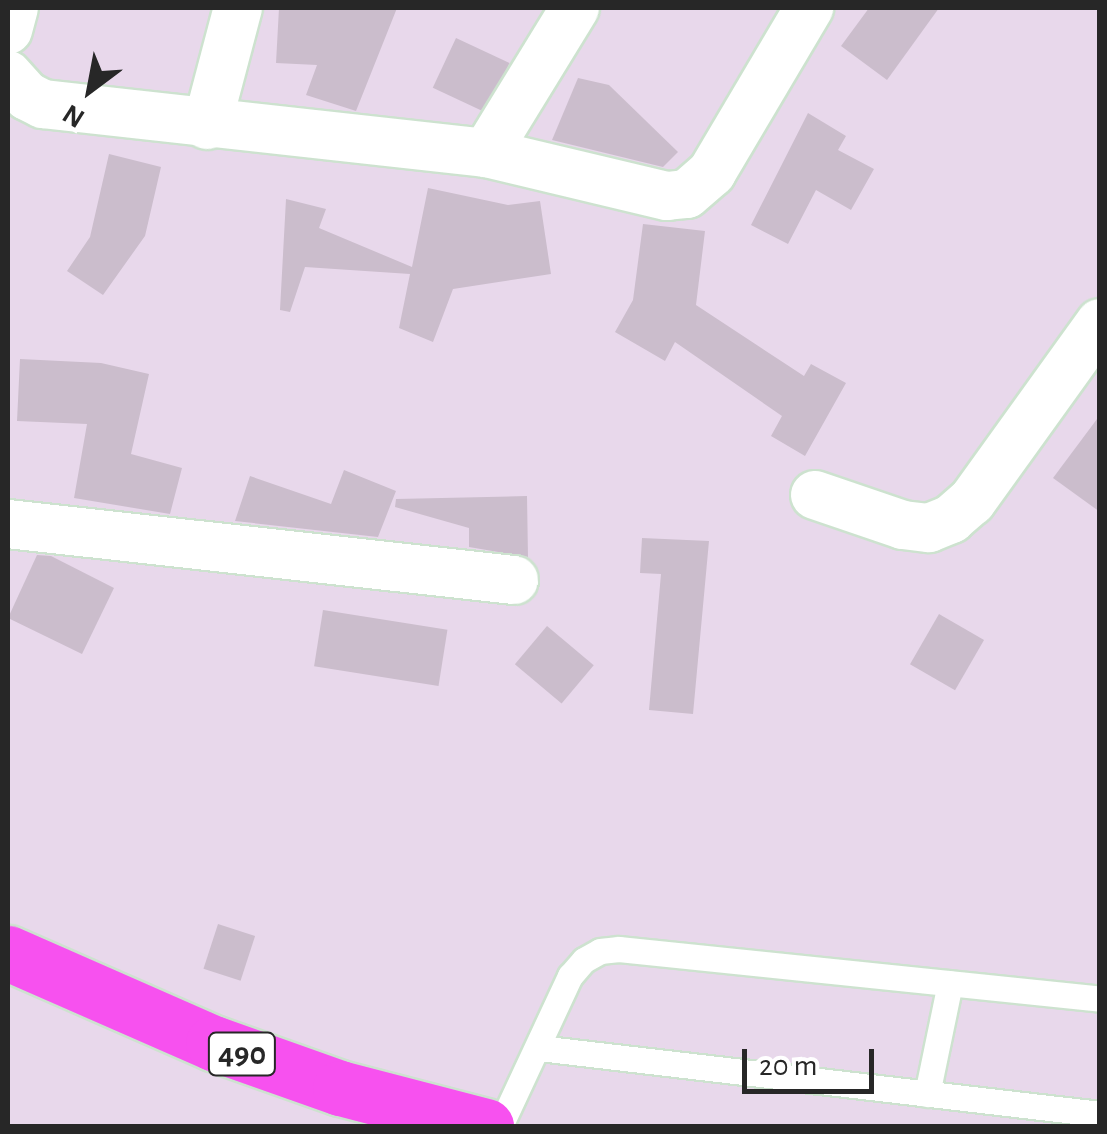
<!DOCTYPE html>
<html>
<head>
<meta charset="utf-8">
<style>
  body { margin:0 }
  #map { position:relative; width:1107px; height:1134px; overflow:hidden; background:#e8d8eb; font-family:"Alegreya Sans",sans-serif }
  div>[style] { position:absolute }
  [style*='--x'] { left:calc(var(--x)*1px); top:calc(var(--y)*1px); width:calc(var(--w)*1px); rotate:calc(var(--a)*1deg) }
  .building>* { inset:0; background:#cbbdcc; transform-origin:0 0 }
  .roads { filter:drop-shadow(2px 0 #cde2cf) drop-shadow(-2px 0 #cde2cf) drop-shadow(0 2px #cde2cf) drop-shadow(0 -2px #cde2cf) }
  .service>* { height:25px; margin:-12.5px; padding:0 12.5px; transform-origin:12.5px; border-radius:12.5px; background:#fff }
  .minor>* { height:48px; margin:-24px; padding:0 24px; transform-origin:24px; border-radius:24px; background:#fff }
  .primary>* { height:55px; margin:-27.5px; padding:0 27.5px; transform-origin:27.5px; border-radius:27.5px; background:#f751ef }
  span { translate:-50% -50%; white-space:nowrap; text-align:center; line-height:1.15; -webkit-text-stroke:10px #fff; paint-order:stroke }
  .shield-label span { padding:2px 8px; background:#fff; border:2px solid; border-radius:8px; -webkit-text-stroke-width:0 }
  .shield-label { font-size:32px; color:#272727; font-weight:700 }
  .frame { position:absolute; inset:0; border:10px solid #272727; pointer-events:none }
  .north { position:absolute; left:40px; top:40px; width:100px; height:100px; -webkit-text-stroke:8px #fff; paint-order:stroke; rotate:212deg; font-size:28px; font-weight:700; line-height:40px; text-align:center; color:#272727 }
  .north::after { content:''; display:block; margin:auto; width:35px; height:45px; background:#272727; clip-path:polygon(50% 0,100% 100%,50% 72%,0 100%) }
  .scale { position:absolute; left:742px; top:1049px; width:132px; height:45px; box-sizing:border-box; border:5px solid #272727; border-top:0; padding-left:12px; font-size:30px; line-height:35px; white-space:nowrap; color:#272727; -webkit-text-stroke:8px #fff; paint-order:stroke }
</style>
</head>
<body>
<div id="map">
  <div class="building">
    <div style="clip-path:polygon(279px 8px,397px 8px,356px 111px,306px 95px,317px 65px,276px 63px)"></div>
    <div style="clip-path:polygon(869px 8px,939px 8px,887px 80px,841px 46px)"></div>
    <div style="left:456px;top:38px;width:59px;height:55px;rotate:25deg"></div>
    <div style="clip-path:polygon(578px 78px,609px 85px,678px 152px,663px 167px,552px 140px)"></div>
    <div style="clip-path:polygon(808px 113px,846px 136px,838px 150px,874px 169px,851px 210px,816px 190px,788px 244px,751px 225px)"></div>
    <div style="clip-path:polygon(109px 154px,161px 167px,145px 236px,103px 295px,67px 271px,90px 237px)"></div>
    <div style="clip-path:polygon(428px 188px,508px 205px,540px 201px,551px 274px,453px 289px,433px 342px,399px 328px,410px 274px,305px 267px,290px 312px,280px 310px,286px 199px,326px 209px,319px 228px,412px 267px)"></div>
    <div style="clip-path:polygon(643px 224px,705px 231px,696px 305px,804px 376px,811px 364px,846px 383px,805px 456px,771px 436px,782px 416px,675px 342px,665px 361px,615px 332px,633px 300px)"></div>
    <div style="clip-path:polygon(20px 359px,101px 363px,149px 374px,131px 454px,182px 468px,170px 514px,74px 498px,87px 424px,17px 421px)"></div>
    <div style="clip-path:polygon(1100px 415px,1100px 512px,1053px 478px)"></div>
    <div style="clip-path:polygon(344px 470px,396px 491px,378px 537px,235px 521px,250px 476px,331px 504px)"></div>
    <div style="clip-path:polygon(527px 496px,528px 557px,469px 547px,469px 528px,395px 507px,396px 499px)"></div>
    <div style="clip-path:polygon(642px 538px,709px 541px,693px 714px,649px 710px,661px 574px,640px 573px)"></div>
    <div style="clip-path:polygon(37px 555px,51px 556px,114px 588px,82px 654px,8px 618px)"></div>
    <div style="left:323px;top:610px;width:126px;height:57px;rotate:9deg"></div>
    <div style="left:939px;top:614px;width:52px;height:58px;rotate:30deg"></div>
    <div style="left:547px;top:626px;width:61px;height:50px;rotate:40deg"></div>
    <div style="left:218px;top:924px;width:39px;height:47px;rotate:18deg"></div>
  </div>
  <div class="roads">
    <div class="service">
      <div style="--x:539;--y:1048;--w:565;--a:6.71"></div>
      <div style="--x:927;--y:1094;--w:113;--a:-78.3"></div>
      <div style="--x:500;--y:1126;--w:166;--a:-65"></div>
      <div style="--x:570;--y:976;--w:21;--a:-49"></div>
      <div style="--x:584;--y:960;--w:18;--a:-29"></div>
      <div style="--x:600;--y:951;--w:19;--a:-6"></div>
      <div style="--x:619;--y:949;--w:484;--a:5.9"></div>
    </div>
    <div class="minor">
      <div style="--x:8;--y:30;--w:23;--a:-75"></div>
      <div style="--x:8;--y:75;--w:28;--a:48"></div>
      <div style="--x:27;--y:96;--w:18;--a:27"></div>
      <div style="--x:43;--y:104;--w:446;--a:6.3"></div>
      <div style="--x:486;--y:153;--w:186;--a:13.4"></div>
      <div style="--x:667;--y:196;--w:20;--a:-6"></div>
      <div style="--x:687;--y:194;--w:33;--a:-41"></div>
      <div style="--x:712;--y:172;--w:191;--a:-59.4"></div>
      <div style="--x:207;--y:125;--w:121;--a:-75.2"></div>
      <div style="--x:486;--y:153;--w:170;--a:-58.5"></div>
      <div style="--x:815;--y:495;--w:93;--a:18.8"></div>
      <div style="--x:903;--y:525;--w:26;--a:7"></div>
      <div style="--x:929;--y:528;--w:24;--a:-22"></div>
      <div style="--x:951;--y:519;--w:28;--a:-41"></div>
      <div style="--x:972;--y:501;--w:219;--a:-54.3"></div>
      <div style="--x:8;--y:524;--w:509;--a:6.32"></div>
    </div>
    <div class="primary">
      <div style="--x:8;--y:953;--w:224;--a:23.7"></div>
      <div style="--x:213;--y:1043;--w:135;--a:19.5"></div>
      <div style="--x:340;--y:1088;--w:151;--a:14.6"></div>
    </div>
  </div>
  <div class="shield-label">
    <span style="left:242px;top:1054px">490</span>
  </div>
  <div class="frame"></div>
  <div class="north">N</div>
  <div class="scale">20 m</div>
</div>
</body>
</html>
